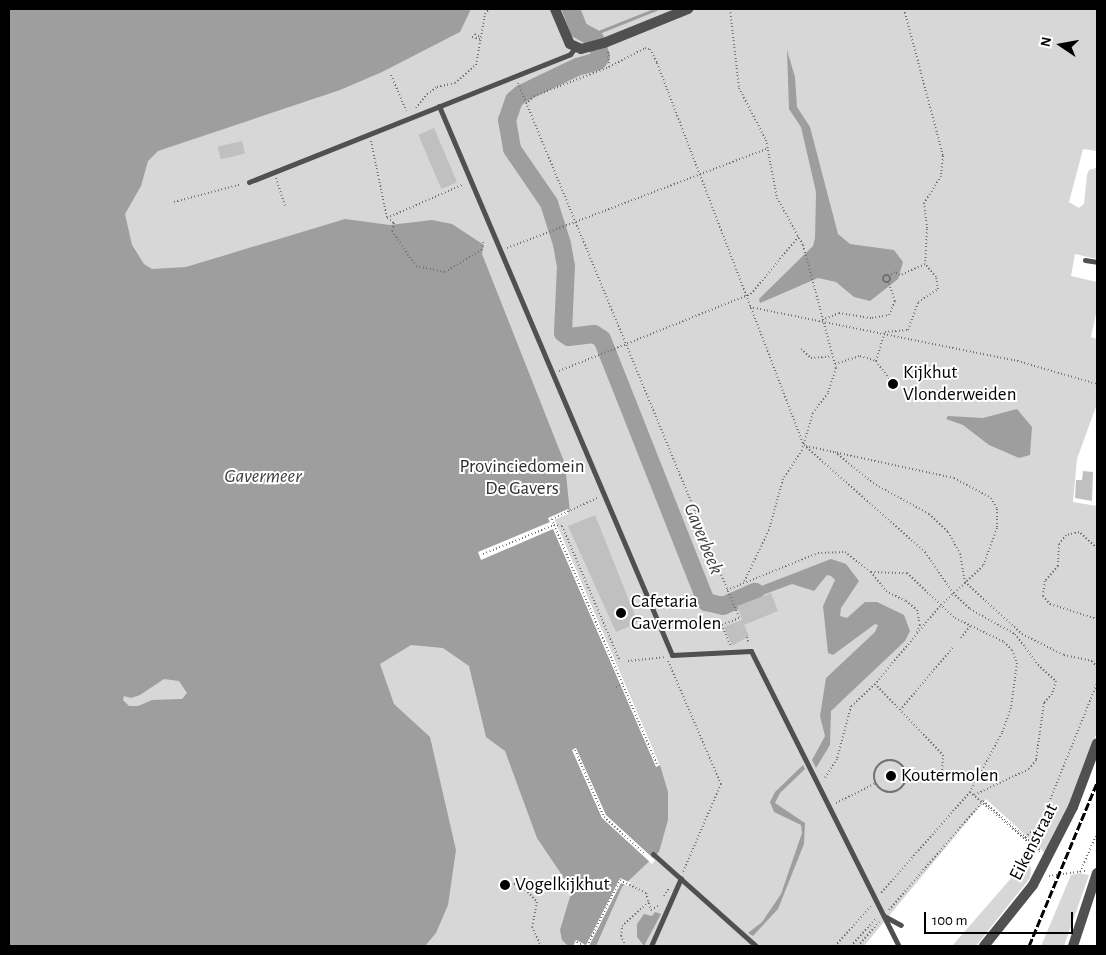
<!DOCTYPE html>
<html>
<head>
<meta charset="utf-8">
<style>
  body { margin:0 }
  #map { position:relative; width:1106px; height:955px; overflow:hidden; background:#fff; font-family:"Alegreya Sans",sans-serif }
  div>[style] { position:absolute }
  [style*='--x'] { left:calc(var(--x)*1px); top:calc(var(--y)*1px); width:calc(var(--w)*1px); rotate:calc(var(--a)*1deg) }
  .green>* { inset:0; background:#d7d7d7 }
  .water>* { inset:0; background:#9e9e9e }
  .pier>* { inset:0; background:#fff }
  .stream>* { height:3px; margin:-1.5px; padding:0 1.5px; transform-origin:1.5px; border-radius:1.5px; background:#9e9e9e }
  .river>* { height:18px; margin:-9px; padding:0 9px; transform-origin:9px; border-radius:9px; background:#9e9e9e }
  .building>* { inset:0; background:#c0c0c0; transform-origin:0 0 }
  .path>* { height:2px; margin-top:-1px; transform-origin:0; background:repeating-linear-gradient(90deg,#727272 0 1px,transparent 0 3.5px) }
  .path>.ring { margin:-1px; padding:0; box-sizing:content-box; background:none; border:2px solid #727272; border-radius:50% }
  .lane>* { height:5px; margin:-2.5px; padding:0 2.5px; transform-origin:2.5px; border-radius:2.5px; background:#505050 }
  .street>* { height:10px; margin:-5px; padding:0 5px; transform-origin:5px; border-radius:5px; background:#505050 }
  .rail>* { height:3px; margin-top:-1.5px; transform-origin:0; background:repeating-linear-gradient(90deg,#000 0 8px,transparent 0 10.5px) }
  .dots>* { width:14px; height:14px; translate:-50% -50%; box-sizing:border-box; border:2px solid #fff; border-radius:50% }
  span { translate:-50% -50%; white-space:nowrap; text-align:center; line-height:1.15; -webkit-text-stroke:4px #fff; paint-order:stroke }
  .poi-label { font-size:19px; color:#000 }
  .left { translate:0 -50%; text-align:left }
  .park-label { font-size:19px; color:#2e2e2e }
  .street-label { font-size:19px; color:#000 }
  .water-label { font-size:20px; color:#3f3f3f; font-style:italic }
  .frame { position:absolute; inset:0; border:10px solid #000; pointer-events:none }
  .north { position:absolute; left:1036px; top:20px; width:50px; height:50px; -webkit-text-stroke:4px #fff; paint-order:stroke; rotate:282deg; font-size:14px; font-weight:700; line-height:20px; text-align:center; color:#000 }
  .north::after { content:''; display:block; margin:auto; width:18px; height:22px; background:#000; clip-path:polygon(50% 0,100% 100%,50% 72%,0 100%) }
  .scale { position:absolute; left:924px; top:912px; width:149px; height:22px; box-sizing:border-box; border:2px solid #000; border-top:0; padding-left:6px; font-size:15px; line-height:18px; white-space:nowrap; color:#000; -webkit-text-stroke:4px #fff; paint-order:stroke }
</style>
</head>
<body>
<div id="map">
  <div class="green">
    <div style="clip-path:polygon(9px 9px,1097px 9px,1097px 151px,1083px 149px,1069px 202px,1079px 208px,1084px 204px,1087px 175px,1089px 170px,1096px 168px,1097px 259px,1075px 254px,1071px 276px,1097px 282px,1097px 309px,1091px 337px,1097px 339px,1097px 404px,1077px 459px,1073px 502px,1097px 506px,1097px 732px,1069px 805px,1045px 853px,986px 799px,864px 946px,9px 946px)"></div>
    <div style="clip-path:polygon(1026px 861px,1031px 868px,1030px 878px,976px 946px,952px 946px)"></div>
    <div style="clip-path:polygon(1079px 873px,1089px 875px,1064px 946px,1041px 946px,1071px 875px)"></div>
  </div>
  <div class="water">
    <div style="clip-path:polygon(evenodd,9px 9px,471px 9px,460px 32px,382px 72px,340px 90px,158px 151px,148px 161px,141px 186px,125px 214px,132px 245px,144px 264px,152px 269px,186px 267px,345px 219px,390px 225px,432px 220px,452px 224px,484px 245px,482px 254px,565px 464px,570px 513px,555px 520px,660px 765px,668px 792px,668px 820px,659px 852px,622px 887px,596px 946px,568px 946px,562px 940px,560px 930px,572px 890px,537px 838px,505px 751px,486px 737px,469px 666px,443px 648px,411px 645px,380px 664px,394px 704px,430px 737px,456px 850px,448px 905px,436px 933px,425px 946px,9px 946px,9px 9px,164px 679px,179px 681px,187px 693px,182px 699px,152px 700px,138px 706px,129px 706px,123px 700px,124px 696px,131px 698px,140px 695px,164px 679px)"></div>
    <div style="clip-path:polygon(787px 50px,795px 77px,797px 107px,810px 127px,838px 234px,850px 244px,894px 250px,903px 262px,898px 279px,870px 301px,854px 297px,836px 282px,818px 278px,760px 303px,759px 299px,813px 246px,815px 238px,816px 192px,801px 127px,789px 109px)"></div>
    <div style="clip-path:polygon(1017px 409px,1032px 427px,1030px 455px,1019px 458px,989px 445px,963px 425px,946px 419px,948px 416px,983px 418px)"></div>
    <div style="clip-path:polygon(831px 559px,846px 564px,859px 581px,841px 608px,840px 616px,847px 618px,865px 602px,877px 602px,904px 615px,910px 631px,905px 641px,831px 711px,830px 745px,816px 768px,812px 760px,825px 736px,820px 716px,826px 678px,875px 632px,878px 625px,875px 624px,833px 655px,828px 653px,823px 606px,835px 580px,831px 576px,827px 575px,814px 591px,792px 584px,736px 605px,733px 597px)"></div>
    <div style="clip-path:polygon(803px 765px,805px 769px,780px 793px,775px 803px,805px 823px,804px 844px,778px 909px,753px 936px,748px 933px,762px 922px,781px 894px,802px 833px,801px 825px,774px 812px,770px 802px,775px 792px)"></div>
    <div style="clip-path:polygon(655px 912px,661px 914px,644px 946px,637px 937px,637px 924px,644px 914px,652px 916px)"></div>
  </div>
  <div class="pier">
    <div style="clip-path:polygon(568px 509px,570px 513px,555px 520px,660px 765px,656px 767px,553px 529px,481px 560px,478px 552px,550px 522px,548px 518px)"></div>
    <div style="clip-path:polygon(576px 748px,606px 815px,655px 860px,652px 864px,602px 818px,572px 750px)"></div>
    <div style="clip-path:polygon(620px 878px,631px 883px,628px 886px,621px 883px,589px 946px,573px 946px,576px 940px,586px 945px)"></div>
  </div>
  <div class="stream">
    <div style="--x:592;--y:38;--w:11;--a:-38"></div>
    <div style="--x:601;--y:31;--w:59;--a:-21.8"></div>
  </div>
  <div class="river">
    <div style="--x:571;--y:9;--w:22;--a:69"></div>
    <div style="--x:579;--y:30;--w:18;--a:29"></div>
    <div style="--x:595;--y:39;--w:18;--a:71"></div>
    <div style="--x:601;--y:56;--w:6;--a:121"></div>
    <div style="--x:598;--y:61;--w:22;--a:164"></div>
    <div style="--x:577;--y:67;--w:62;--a:154.3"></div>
    <div style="--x:521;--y:94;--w:9;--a:139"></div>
    <div style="--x:514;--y:100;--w:21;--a:109"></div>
    <div style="--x:507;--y:120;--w:29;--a:80"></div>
    <div style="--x:512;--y:149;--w:65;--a:55.6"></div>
    <div style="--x:549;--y:203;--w:43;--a:72.4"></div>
    <div style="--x:562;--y:244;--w:22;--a:80"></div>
    <div style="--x:566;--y:266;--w:67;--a:92.6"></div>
    <div style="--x:563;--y:333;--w:7;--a:34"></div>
    <div style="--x:569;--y:337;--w:25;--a:-7"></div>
    <div style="--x:594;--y:334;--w:9;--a:32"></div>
    <div style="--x:602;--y:339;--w:283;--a:68.4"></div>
    <div style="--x:706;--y:602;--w:17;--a:13"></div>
    <div style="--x:723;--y:606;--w:35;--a:-24"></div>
  </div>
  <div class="building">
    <div style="left:434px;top:128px;width:59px;height:17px;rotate:67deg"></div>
    <div style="left:242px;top:141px;width:13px;height:25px;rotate:77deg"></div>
    <div style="clip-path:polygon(1083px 471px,1093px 472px,1092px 501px,1075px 498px,1076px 480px,1082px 480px)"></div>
    <div style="clip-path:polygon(595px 515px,638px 623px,616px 632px,568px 526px)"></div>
    <div style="clip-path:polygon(771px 593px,778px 611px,744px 625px,749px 636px,732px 646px,724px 627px,742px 620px,737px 606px)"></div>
  </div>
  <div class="path">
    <div style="--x:730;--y:9;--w:80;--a:83.5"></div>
    <div style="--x:739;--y:88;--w:59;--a:62.6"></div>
    <div style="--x:766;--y:140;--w:59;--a:79.3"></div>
    <div style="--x:777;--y:198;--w:54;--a:61"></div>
    <div style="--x:803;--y:245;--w:127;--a:75"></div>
    <div style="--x:836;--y:368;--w:26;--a:108"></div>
    <div style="--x:828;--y:393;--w:25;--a:127"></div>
    <div style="--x:813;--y:413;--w:39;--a:107"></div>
    <div style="--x:802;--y:450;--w:35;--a:123"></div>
    <div style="--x:783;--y:479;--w:53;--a:105.4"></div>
    <div style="--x:769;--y:530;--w:58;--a:115.7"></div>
    <div style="--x:904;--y:9;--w:152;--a:75.1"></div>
    <div style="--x:943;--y:156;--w:20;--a:96"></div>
    <div style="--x:941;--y:176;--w:32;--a:122"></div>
    <div style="--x:924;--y:203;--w:26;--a:83"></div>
    <div style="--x:927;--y:229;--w:35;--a:93"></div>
    <div style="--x:480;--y:39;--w:8;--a:-166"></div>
    <div style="--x:472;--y:37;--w:4;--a:-45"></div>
    <div style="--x:475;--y:34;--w:6;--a:31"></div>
    <div style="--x:608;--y:52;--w:15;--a:86"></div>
    <div style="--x:609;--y:67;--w:41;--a:-27.8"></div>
    <div style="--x:645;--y:48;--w:5;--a:11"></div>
    <div style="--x:650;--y:49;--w:16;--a:63"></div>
    <div style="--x:657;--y:63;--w:409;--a:69"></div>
    <div style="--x:804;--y:445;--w:162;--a:41.5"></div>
    <div style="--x:925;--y:552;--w:50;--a:55.7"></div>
    <div style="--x:953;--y:593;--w:23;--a:43"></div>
    <div style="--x:970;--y:609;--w:51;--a:29.1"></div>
    <div style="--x:1015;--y:634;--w:39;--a:53"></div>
    <div style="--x:1038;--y:665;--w:24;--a:42"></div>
    <div style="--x:1056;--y:681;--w:14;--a:107"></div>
    <div style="--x:1052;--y:694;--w:12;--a:132"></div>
    <div style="--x:1044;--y:703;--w:58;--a:98"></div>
    <div style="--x:1036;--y:760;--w:11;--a:128"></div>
    <div style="--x:1029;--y:769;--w:61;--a:154.7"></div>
    <div style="--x:391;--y:75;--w:39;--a:67"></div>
    <div style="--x:518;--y:83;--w:581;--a:67.54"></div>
    <div style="--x:526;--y:104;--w:11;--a:-45"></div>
    <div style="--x:534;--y:96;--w:80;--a:-21.1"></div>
    <div style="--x:416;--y:108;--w:18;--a:-52"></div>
    <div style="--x:427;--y:94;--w:12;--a:-35"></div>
    <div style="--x:437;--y:87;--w:18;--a:-13"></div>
    <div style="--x:455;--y:83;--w:28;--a:-41"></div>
    <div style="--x:476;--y:65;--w:52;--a:-80"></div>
    <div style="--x:485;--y:14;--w:6;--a:-51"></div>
    <div style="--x:371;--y:141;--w:79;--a:78.3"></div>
    <div style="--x:387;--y:218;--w:84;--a:-23.8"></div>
    <div style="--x:276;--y:178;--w:29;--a:72"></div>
    <div style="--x:174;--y:202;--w:70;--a:-14.8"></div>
    <div style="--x:387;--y:218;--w:9;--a:36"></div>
    <div style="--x:394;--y:223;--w:8;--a:104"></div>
    <div style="--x:392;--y:231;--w:42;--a:55.6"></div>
    <div style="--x:416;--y:266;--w:30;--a:12"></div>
    <div style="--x:445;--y:272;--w:42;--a:-31.4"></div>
    <div style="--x:481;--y:250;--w:9;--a:-72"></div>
    <div style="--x:507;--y:248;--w:280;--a:-20.9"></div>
    <div class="ring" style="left:882.5px;top:274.5px;width:5px;height:5px"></div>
    <div style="--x:750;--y:307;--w:269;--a:11.4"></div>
    <div style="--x:1014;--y:360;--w:86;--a:16.1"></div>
    <div style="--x:822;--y:320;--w:18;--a:-22"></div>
    <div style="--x:839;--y:313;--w:33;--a:9"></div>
    <div style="--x:872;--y:318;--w:17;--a:-10"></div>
    <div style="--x:889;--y:315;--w:15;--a:-67"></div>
    <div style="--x:895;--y:301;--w:21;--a:-109"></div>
    <div style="--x:801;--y:349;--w:13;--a:42"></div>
    <div style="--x:811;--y:358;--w:21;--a:-5"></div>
    <div style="--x:876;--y:361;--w:24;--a:54"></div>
    <div style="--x:835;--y:364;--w:26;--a:-18"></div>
    <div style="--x:860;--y:356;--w:17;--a:17"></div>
    <div style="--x:876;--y:361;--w:30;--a:-73"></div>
    <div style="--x:885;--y:332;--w:23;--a:-5"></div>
    <div style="--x:908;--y:330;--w:30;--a:-70"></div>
    <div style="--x:918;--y:302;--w:24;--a:-33"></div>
    <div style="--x:938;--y:289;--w:12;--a:-99"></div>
    <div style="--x:936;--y:277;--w:17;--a:-130"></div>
    <div style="--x:925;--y:264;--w:27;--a:156"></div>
    <div style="--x:900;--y:275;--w:6;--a:-149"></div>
    <div style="--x:895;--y:272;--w:8;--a:150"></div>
    <div style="--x:559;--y:371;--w:207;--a:-21.9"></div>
    <div style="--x:751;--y:294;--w:75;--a:-50.4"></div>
    <div style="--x:806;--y:446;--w:151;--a:12.2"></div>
    <div style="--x:954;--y:478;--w:42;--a:28.4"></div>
    <div style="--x:991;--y:498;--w:13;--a:61"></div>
    <div style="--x:997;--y:509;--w:19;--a:90"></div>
    <div style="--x:997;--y:528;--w:40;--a:110.2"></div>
    <div style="--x:983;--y:566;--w:59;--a:137.1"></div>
    <div style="--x:940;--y:606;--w:102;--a:129.8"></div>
    <div style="--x:875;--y:684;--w:33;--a:137"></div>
    <div style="--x:851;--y:706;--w:55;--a:104.8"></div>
    <div style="--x:837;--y:759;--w:24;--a:123"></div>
    <div style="--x:835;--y:452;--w:49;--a:39.2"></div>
    <div style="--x:873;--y:483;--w:64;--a:29"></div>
    <div style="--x:929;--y:514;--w:26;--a:43"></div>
    <div style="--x:948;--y:532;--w:25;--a:61"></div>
    <div style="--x:960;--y:554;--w:28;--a:80"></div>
    <div style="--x:965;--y:582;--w:77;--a:42.4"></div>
    <div style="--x:1022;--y:634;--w:47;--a:26.6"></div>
    <div style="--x:1064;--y:655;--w:29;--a:12"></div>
    <div style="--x:1092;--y:661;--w:8;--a:50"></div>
    <div style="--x:597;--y:498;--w:50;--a:155"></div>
    <div style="--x:552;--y:519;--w:6;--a:72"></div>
    <div style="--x:554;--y:525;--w:8;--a:7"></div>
    <div style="--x:562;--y:526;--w:147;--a:66.8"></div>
    <div style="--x:1097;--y:548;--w:24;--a:-138"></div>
    <div style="--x:1079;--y:532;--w:13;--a:167"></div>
    <div style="--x:1066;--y:535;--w:11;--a:128"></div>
    <div style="--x:1059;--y:544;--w:22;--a:93"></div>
    <div style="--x:1058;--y:566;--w:20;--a:131"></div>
    <div style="--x:1045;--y:581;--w:15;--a:98"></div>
    <div style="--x:1043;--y:596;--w:11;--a:49"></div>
    <div style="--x:1050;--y:604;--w:49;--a:17.7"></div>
    <div style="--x:483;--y:554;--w:77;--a:-22.2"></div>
    <div style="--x:554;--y:525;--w:260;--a:66.7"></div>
    <div style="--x:871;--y:572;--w:36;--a:2"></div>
    <div style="--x:907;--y:573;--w:66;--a:43.2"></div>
    <div style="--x:955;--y:618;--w:55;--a:26.1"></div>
    <div style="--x:1004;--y:642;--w:11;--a:45"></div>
    <div style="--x:1012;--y:650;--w:14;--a:69"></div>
    <div style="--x:1017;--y:663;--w:45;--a:97.6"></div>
    <div style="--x:1011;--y:708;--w:27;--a:110"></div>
    <div style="--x:1002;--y:733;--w:67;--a:118.5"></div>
    <div style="--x:970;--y:792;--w:136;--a:131.4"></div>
    <div style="--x:727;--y:590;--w:98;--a:-22.1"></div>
    <div style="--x:818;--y:553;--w:27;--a:-2"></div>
    <div style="--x:845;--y:552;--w:33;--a:38"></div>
    <div style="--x:871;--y:572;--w:24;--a:52"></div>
    <div style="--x:886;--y:591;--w:22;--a:27"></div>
    <div style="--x:906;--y:601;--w:14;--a:39"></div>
    <div style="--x:917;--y:610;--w:15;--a:79"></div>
    <div style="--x:920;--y:625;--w:8;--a:113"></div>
    <div style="--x:747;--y:637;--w:7;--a:74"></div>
    <div style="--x:961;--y:638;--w:15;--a:-53"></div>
    <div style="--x:730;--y:645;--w:22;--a:-112"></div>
    <div style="--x:722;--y:625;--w:18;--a:-22"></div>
    <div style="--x:1097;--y:658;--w:11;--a:90"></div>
    <div style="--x:628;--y:661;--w:36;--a:-6"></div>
    <div style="--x:668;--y:661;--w:134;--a:66.7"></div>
    <div style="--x:721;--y:784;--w:96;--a:113.4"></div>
    <div style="--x:875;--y:684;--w:98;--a:46.2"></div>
    <div style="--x:943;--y:755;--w:17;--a:93"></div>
    <div style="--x:942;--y:772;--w:38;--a:165"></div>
    <div style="--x:616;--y:687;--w:8;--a:-23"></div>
    <div style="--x:900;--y:710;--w:84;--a:-49.8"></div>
    <div style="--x:575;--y:750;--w:73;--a:66.6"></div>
    <div style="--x:604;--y:817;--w:55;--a:42.1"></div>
    <div class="ring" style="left:874px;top:760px;width:30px;height:30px"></div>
    <div style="--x:970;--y:792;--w:92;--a:40.6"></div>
    <div style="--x:836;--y:803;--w:45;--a:-26.6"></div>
    <div style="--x:1025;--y:837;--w:19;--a:-39"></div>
    <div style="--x:1040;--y:825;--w:153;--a:-68.1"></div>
    <div style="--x:1080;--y:872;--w:43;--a:-66.4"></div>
    <div style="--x:1049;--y:876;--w:37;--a:-8"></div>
    <div style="--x:508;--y:888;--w:12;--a:-31"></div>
    <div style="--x:518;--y:882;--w:28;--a:46"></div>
    <div style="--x:537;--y:902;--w:25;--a:101"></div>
    <div style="--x:532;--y:927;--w:21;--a:65"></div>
    <div style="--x:664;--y:896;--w:9;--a:-58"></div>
    <div style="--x:889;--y:910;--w:144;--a:-49.2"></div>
    <div style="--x:983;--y:801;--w:75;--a:40.7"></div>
    <div style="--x:575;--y:946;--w:4;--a:-63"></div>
    <div style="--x:577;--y:942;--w:9;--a:27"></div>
    <div style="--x:587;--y:946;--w:74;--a:-63.4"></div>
    <div style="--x:620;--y:880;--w:29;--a:27"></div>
    <div style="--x:646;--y:893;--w:18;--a:74"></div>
    <div style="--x:651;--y:910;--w:10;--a:-29"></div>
    <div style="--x:626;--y:946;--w:11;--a:-117"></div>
    <div style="--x:621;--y:936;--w:10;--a:-84"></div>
    <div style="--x:622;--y:926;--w:38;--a:-42"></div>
    <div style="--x:835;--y:946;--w:54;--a:-48"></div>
    <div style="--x:851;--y:946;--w:38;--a:-48"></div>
    <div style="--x:858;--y:946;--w:32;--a:-49"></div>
  </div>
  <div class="lane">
    <div style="--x:439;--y:106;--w:596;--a:67"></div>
    <div style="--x:672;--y:655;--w:79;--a:-2.9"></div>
    <div style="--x:751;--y:651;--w:330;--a:63.4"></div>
    <div style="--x:249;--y:182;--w:346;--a:-21.7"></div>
    <div style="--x:570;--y:54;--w:8;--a:-50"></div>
    <div style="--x:1085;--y:260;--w:12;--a:9"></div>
    <div style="--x:653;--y:854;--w:138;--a:41.8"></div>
    <div style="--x:884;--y:916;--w:19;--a:28"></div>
    <div style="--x:651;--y:946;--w:74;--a:-66.2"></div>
  </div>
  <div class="street">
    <div style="--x:555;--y:9;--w:38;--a:67"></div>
    <div style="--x:570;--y:44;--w:12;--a:24"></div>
    <div style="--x:581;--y:49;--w:23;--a:-15"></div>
    <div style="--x:604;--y:43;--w:91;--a:-22"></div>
    <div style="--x:984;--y:946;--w:78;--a:-51.2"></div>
    <div style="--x:1033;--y:885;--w:88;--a:-62.9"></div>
    <div style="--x:1073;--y:807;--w:68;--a:-69.4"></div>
    <div style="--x:1073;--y:946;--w:77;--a:-71.8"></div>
  </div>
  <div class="rail">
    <div style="--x:1029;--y:946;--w:177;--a:-67.4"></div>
  </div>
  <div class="dots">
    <div style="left:893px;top:384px;background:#000"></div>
    <div style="left:621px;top:613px;background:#000"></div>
    <div style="left:891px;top:776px;background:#000"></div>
    <div style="left:505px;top:885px;background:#000"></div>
  </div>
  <div class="poi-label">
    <span class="left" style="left:903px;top:384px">Kijkhut<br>Vlonderweiden</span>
    <span class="left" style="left:631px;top:613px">Cafetaria<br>Gavermolen</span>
    <span class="left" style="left:901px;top:776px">Koutermolen</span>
    <span class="left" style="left:515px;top:885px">Vogelkijkhut</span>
  </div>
  <div class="park-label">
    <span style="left:522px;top:478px">Provinciedomein<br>De Gavers</span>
  </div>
  <div class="street-label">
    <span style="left:1034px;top:842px;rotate:-63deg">Eikenstraat</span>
  </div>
  <div class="water-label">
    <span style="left:263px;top:476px">Gavermeer</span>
    <span style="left:703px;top:539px;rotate:68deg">Gaverbeek</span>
  </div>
  <div class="frame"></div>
  <div class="north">N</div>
  <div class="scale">100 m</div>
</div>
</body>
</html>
